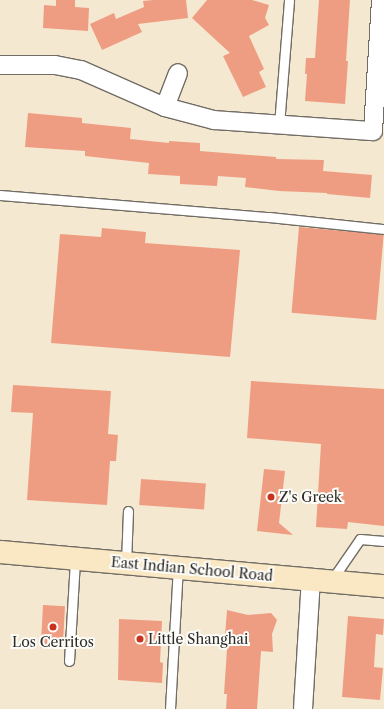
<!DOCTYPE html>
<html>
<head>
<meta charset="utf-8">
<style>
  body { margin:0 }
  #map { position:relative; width:384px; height:709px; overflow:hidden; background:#f4e8d0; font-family:"Libre Caslon Text",serif }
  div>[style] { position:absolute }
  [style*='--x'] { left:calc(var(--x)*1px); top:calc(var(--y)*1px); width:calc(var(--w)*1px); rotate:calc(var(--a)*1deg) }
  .building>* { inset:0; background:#ef9d82; transform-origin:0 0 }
  .roads { filter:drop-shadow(1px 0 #716d65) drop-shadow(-1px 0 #716d65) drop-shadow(0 1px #716d65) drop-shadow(0 -1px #716d65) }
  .service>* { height:9px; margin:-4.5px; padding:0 4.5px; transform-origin:4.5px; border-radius:4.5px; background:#fff }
  .minor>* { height:18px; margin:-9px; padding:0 9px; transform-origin:9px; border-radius:9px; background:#fff }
  .secondary>* { height:22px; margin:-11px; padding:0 11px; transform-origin:11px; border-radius:11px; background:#fae7c3 }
  .dots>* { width:11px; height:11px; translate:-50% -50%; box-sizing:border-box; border:2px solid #fdfcf7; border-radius:50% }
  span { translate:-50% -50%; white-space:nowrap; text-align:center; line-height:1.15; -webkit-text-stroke:4px #fdfcf7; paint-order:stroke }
  .poi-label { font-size:14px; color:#2b2b2b }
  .left { translate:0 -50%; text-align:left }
  .street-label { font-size:14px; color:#2b2b2b }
</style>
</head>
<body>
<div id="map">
  <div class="building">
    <div style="clip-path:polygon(56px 0,75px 0,75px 7px,89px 8px,88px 31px,43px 28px,44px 5px,56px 6px)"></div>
    <div style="clip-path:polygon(153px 0,186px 0,188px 18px,138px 24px,142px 32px,102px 50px,90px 24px,114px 13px,116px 19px,144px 7px,143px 1px)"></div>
    <div style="clip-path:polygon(207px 0,252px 0,269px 5px,265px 18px,269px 25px,249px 36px,264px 69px,259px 72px,266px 87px,243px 97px,223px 56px,230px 53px,192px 18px)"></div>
    <div style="clip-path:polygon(319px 0,350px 0,346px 61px,348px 61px,345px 104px,305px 101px,307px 74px,305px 74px,306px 58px,315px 58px)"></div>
    <div style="clip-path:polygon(28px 113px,82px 118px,82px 123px,131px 128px,130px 139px,169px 143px,169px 141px,200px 143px,200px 151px,276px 157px,276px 159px,324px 160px,323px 171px,372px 175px,370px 198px,327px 194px,327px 193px,279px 191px,245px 187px,246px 178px,218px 176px,217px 186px,180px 184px,180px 176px,148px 174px,149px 163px,85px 156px,85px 151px,25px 147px)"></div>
    <div style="left:299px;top:227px;width:85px;height:86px;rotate:5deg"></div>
    <div style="clip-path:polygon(102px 228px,146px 232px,145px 243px,240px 250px,230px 357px,51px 343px,60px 234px,101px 237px)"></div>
    <div style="clip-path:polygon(251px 381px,384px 389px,384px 526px,348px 522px,347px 529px,316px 527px,321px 444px,247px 438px)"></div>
    <div style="clip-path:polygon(13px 385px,111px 391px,108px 434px,118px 435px,116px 461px,110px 461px,107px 505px,27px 500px,33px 413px,11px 412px)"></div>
    <div style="clip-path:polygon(264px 469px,285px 471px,279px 523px,293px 535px,257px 531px)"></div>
    <div style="left:141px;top:479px;width:65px;height:26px;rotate:4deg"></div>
    <div style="left:43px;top:605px;width:22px;height:43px;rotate:3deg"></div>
    <div style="clip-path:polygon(227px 610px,248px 615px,271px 613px,277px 620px,272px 634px,273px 652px,261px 651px,257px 709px,226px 709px,227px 694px,224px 694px,227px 649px,224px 648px)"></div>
    <div style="clip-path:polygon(348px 616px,384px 619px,383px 635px,376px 634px,374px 667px,383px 668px,380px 700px,342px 697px)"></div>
    <div style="clip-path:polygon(119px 619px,162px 621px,160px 662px,163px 663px,162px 683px,118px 680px)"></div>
  </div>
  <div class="roads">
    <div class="service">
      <div style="--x:279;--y:125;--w:125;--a:-85.4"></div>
      <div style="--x:0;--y:195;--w:270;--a:4.7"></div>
      <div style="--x:269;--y:217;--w:116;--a:6"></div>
      <div style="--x:126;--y:563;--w:52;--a:-87.8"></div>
      <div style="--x:331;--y:581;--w:51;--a:-55.4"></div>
      <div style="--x:360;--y:539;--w:24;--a:5"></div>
      <div style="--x:69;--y:661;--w:102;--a:-86.6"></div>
      <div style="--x:170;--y:709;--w:141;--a:-86.8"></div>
    </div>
    <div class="minor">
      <div style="--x:0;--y:65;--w:55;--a:0"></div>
      <div style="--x:55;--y:65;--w:26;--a:11"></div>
      <div style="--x:81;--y:70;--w:92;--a:23.8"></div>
      <div style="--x:165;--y:107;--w:51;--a:14.9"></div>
      <div style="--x:214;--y:120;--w:159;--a:4"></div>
      <div style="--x:373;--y:131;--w:131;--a:-86.5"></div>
      <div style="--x:165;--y:107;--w:36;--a:-69"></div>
      <div style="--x:303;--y:709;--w:129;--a:-86.5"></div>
    </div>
    <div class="secondary">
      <div style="--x:0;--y:552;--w:386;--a:5.1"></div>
    </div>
  </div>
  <div class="dots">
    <div style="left:271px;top:497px;background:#c8321e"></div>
    <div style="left:53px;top:627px;background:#c8321e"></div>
    <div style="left:140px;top:639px;background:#c8321e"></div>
  </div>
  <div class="poi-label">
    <span class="left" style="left:279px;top:497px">Z's Greek</span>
    <span class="left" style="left:148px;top:639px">Little Shanghai</span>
    <span style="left:53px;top:642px">Los Cerritos</span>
  </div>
  <div class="street-label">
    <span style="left:192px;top:569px;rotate:5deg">East Indian School Road</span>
  </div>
</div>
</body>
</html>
